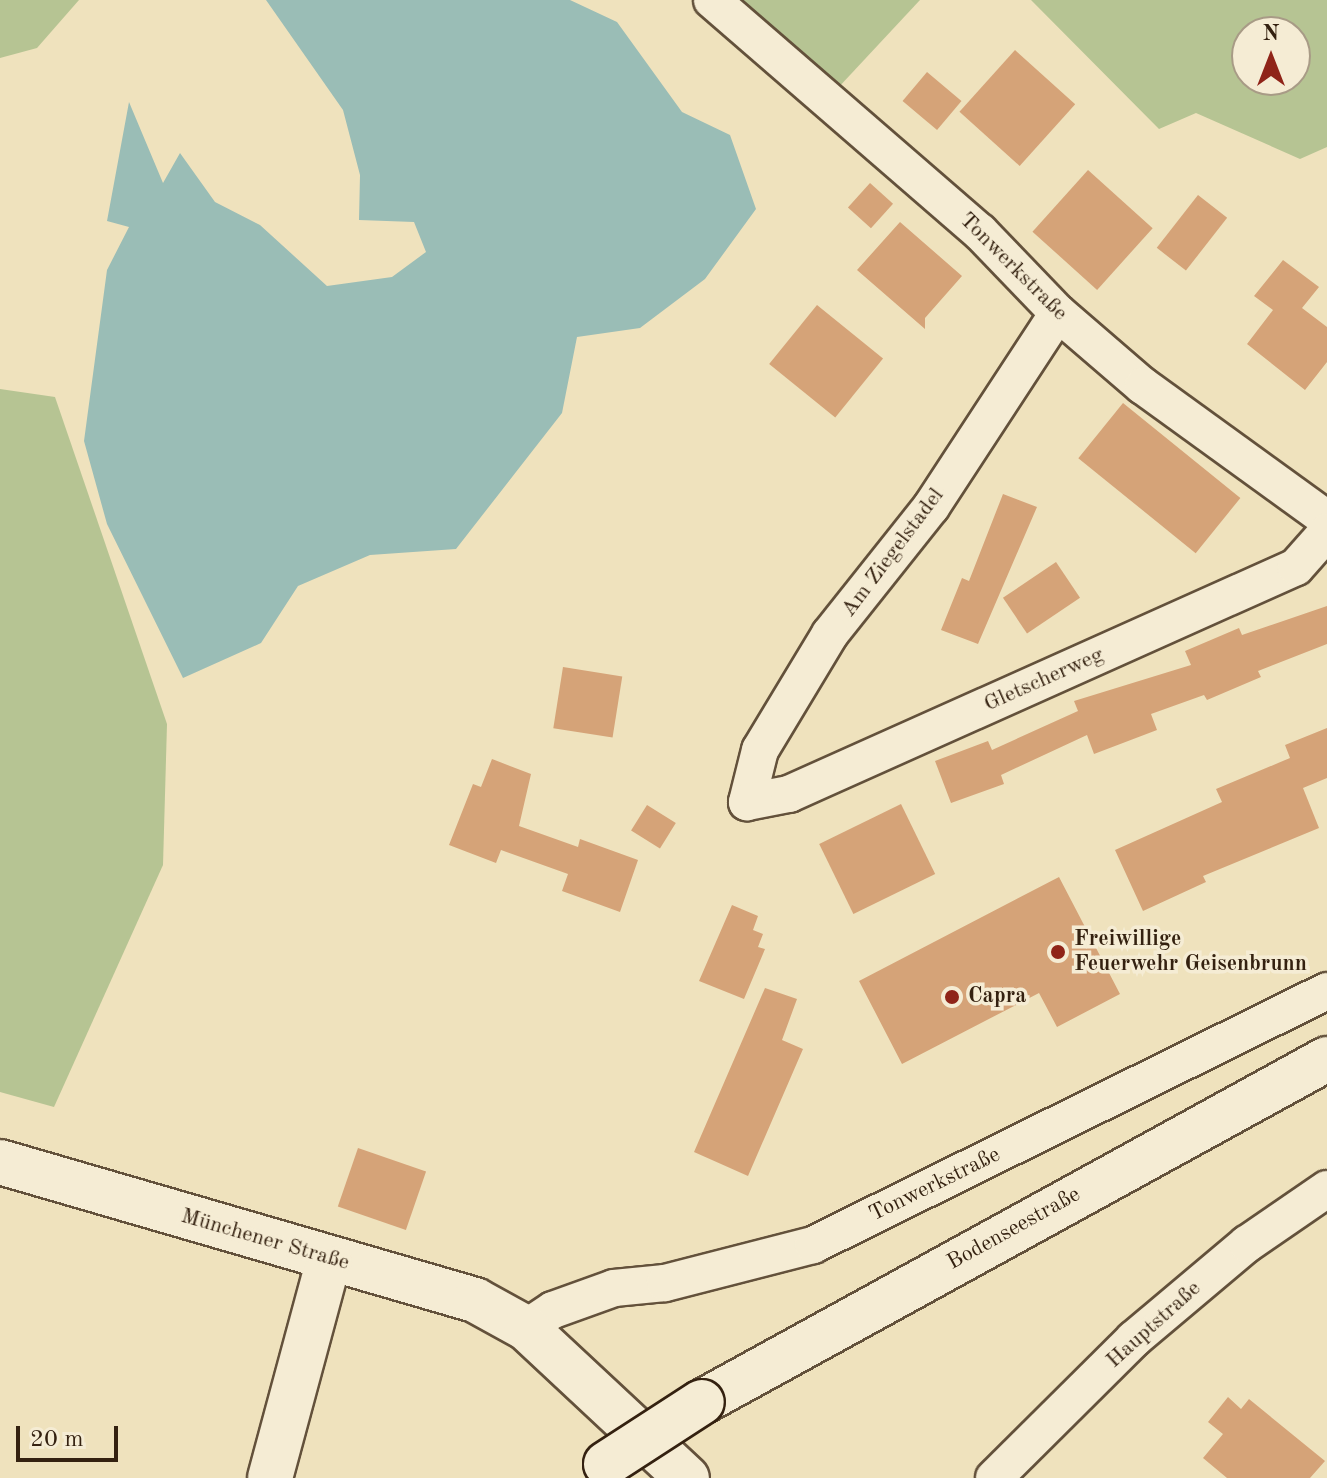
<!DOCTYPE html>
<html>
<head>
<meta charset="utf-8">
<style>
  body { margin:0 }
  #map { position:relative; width:1327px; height:1478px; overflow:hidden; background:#efe2bd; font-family:"Old Standard TT",serif }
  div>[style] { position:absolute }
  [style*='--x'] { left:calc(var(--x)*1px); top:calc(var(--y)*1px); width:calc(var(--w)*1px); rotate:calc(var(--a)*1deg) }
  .green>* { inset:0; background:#b6c493 }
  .water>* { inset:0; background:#9abdb6 }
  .building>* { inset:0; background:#d5a378; transform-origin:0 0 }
  .roads { filter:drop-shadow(2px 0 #63513b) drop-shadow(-2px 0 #63513b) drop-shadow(0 2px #63513b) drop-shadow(0 -2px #63513b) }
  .street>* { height:36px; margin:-18px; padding:0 18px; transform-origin:18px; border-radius:18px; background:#f5ecd4 }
  .secondary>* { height:44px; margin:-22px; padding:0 22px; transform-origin:22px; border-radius:22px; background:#f5ecd4 }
  .bridges { filter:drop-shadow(2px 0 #342110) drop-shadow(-2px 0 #342110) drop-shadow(0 2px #342110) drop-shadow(0 -2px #342110) }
  .secondary-bridge>* { height:44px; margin:-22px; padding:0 22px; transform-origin:22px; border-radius:22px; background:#f5ecd4 }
  .dots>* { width:22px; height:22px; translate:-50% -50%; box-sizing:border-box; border:4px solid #f5ecd4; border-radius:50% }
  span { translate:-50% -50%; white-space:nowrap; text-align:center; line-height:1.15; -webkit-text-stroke:7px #f5ecd4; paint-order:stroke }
  .street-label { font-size:22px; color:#342110 }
  .poi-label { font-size:22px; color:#342110; font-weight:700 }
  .left { translate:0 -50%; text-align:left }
  .north { position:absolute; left:1231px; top:16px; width:80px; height:80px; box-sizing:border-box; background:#f5ecd4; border:2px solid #a89b86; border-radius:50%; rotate:0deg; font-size:22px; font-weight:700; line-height:32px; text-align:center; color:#342110 }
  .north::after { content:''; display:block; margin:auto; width:28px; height:36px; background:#8f2418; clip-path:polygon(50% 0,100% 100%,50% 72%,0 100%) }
  .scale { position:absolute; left:16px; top:1426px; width:102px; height:36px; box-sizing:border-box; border:4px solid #342110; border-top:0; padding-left:10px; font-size:24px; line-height:28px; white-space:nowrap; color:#342110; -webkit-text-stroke:6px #f5ecd4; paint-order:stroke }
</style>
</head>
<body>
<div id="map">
  <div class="green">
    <div style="clip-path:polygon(0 0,79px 0,37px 48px,0 58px)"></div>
    <div style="clip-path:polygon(734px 0,920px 0,837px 89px)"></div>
    <div style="clip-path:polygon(evenodd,1031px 0,1327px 0,1327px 147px,1300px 159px,1196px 113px,1159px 129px,1031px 0,1247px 32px,1295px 32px,1295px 80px,1247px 80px,1247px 32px)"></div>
    <div style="clip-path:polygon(0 389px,55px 397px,167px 724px,163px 865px,54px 1107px,0 1092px)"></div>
  </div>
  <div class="water">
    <div style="clip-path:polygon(266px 0,570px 0,617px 22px,682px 112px,730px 135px,756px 209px,705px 279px,640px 328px,577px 337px,562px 413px,456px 549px,370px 555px,298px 586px,261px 643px,183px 678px,107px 524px,84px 441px,107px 270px,129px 227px,107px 221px,129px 102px,163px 183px,180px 153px,215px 202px,260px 225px,327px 286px,392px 277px,426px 252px,414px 222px,359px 220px,360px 175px,343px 110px)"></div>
  </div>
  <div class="building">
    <div style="left:1015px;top:50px;width:81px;height:83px;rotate:42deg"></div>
    <div style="left:927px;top:72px;width:45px;height:38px;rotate:40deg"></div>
    <div style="left:1088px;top:170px;width:87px;height:83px;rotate:42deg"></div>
    <div style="left:870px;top:183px;width:31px;height:33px;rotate:42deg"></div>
    <div style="left:1198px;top:195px;width:37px;height:67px;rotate:38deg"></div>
    <div style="clip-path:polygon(900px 222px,962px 276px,925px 318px,925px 329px,857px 270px)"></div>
    <div style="clip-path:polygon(1283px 260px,1319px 287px,1302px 308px,1327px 327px,1327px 362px,1305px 390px,1247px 344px,1273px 310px,1254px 296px)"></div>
    <div style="left:817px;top:305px;width:85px;height:76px;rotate:39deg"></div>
    <div style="left:1123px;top:403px;width:151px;height:71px;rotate:39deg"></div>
    <div style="clip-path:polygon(1003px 494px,1037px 507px,978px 644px,941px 630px,962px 578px,969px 581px)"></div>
    <div style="left:1056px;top:562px;width:43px;height:64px;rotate:56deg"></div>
    <div style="clip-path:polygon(1327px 606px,1327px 644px,1258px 671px,1261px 677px,1207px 700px,1204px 695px,1151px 714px,1157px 730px,1094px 754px,1087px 735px,1001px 775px,1004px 784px,951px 803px,935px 761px,988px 741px,992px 750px,1078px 711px,1074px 701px,1191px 665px,1185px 651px,1239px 628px,1242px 635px)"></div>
    <div style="left:563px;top:667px;width:60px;height:62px;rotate:9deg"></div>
    <div style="clip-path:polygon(1327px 728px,1327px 778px,1303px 788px,1319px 828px,1203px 876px,1206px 882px,1143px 911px,1115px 850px,1222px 802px,1216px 789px,1290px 758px,1285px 745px)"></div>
    <div style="clip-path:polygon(492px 759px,531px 774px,519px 826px,578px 847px,580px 839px,638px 860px,620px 912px,562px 891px,568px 874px,501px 850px,496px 863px,449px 845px,473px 784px,481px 787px)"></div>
    <div style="left:901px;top:804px;width:78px;height:91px;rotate:64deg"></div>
    <div style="left:647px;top:805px;width:34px;height:30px;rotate:32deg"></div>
    <div style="clip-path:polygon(1059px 877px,1120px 994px,1057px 1027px,1039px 993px,902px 1064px,859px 981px)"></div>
    <div style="clip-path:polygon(732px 905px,758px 916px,753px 930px,763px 934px,758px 947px,765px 949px,744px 999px,699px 981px)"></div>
    <div style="clip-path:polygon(765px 988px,797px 999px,782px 1040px,803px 1049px,748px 1176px,694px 1152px)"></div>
    <div style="left:358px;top:1148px;width:72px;height:62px;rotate:19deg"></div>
    <div style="clip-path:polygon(1228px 1397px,1241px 1409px,1249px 1399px,1325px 1461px,1310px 1478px,1227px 1478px,1203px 1458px,1223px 1434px,1208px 1422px)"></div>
  </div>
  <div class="roads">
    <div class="street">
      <div style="--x:712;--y:0;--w:354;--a:40.9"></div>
      <div style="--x:980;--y:232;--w:112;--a:46.1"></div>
      <div style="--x:1058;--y:313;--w:112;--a:40.7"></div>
      <div style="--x:1143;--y:386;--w:227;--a:35.9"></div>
      <div style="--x:1058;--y:313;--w:232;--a:123.2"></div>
      <div style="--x:931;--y:507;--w:162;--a:128.5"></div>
      <div style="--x:830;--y:634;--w:135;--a:121.1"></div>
      <div style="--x:760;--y:750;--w:54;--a:104"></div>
      <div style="--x:747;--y:802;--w:43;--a:-10.8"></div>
      <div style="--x:789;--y:794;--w:555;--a:-24.12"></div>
      <div style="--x:1296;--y:567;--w:47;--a:-48.5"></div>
      <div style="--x:526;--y:1328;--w:32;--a:-34"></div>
      <div style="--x:553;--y:1310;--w:65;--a:-19.8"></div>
      <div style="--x:614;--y:1288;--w:51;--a:-5.6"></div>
      <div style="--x:665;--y:1283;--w:153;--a:-14.4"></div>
      <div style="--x:813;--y:1245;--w:573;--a:-26.3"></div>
      <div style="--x:994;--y:1478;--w:197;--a:-44.8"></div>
      <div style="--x:1134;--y:1339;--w:148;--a:-40.1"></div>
      <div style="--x:1247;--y:1244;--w:97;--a:-34.5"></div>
    </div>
    <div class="secondary">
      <div style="--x:0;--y:1162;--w:495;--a:16.2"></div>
      <div style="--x:475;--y:1300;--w:58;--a:28.8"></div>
      <div style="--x:526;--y:1328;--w:220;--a:43"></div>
      <div style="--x:702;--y:1402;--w:713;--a:-28.76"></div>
      <div style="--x:270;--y:1478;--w:226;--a:-74.9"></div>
    </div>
  </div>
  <div class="bridges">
    <div class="secondary-bridge">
      <div style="--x:606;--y:1464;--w:114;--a:-32.9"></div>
    </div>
  </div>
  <div class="dots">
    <div style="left:1058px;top:952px;background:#8f2418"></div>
    <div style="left:952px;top:997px;background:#8f2418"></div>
  </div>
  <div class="street-label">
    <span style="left:1013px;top:267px;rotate:45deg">Tonwerkstraße</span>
    <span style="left:893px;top:553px;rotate:-53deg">Am Ziegelstadel</span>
    <span style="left:1044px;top:680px;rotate:-24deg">Gletscherweg</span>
    <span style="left:935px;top:1185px;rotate:-26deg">Tonwerkstraße</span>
    <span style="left:1014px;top:1229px;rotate:-29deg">Bodenseestraße</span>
    <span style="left:265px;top:1240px;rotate:16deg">Münchener Straße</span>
    <span style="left:1154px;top:1325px;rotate:-42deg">Hauptstraße</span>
  </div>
  <div class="poi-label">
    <span class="left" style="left:1074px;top:952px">Freiwillige<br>Feuerwehr Geisenbrunn</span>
    <span class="left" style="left:968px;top:997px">Capra</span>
  </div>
  <div class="north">N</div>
  <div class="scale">20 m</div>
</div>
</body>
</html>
